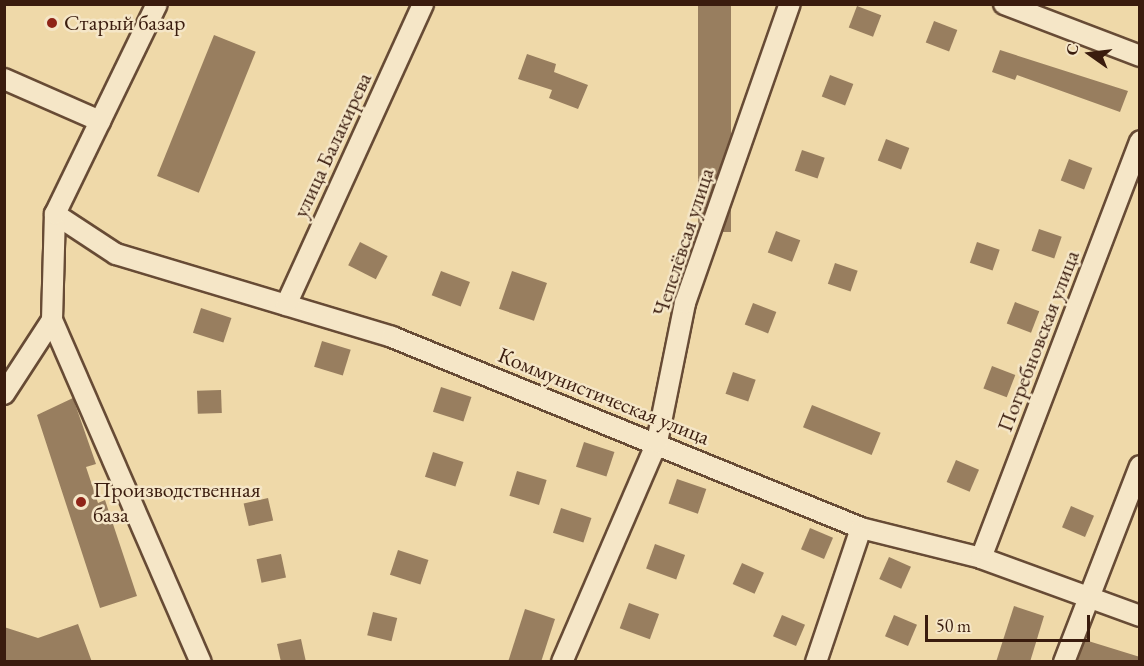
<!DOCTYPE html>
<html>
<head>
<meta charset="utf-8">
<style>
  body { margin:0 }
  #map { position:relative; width:1144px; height:666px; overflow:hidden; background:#efd9a9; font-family:"EB Garamond",serif }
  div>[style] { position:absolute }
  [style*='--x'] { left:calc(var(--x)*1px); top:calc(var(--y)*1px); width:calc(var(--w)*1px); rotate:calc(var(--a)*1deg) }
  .building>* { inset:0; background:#987e5f; transform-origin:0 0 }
  .roads { filter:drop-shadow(2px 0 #674b35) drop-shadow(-2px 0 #674b35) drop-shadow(0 2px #674b35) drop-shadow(0 -2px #674b35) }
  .street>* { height:20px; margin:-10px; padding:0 10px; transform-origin:10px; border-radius:10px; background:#f5e6c7 }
  .dots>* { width:16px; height:16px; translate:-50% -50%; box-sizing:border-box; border:3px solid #f5e6c7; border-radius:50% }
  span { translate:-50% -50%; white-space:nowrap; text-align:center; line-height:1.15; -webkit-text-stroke:5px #f5e6c7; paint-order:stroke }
  .poi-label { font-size:22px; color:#3a1c0e }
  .left { translate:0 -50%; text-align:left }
  .street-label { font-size:22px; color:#3a1c0e }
  .frame { position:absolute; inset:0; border:6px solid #3a1c0e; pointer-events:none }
  .north { position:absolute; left:1060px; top:24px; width:60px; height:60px; -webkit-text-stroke:4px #f5e6c7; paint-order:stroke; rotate:284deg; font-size:16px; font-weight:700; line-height:24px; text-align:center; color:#3a1c0e }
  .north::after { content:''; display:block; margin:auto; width:21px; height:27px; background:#3a1c0e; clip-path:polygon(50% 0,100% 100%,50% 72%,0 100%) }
  .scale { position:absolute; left:925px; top:615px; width:165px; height:27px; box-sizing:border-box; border:3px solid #3a1c0e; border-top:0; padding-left:8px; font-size:18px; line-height:21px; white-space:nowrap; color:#3a1c0e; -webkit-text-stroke:4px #f5e6c7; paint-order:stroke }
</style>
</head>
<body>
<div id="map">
  <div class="building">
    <div style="left:698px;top:4px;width:33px;height:228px"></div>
    <div style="left:857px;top:6px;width:26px;height:23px;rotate:21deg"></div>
    <div style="left:934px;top:21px;width:25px;height:23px;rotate:21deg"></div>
    <div style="left:214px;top:35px;width:45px;height:152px;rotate:22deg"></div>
    <div style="clip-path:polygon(1000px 50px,1128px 91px,1120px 112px,1017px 75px,1015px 80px,992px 72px)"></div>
    <div style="clip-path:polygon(527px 54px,556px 64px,554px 72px,588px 85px,578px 109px,549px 98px,552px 90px,518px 79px)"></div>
    <div style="left:830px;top:75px;width:25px;height:23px;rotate:21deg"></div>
    <div style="left:886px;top:139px;width:25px;height:23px;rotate:21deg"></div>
    <div style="left:802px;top:150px;width:24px;height:22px;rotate:19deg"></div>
    <div style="left:1069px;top:159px;width:25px;height:23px;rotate:21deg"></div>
    <div style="left:1039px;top:229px;width:24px;height:23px;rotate:19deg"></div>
    <div style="left:776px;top:231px;width:26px;height:23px;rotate:21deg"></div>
    <div style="left:360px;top:242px;width:31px;height:26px;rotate:27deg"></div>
    <div style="left:977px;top:242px;width:24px;height:22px;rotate:19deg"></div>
    <div style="left:835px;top:263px;width:24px;height:22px;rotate:19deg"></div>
    <div style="left:441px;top:271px;width:31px;height:26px;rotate:21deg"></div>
    <div style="left:512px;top:271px;width:37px;height:40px;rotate:19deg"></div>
    <div style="left:1015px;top:302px;width:26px;height:23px;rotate:21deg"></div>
    <div style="left:753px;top:303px;width:25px;height:23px;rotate:21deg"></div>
    <div style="left:201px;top:308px;width:32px;height:26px;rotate:18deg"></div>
    <div style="left:322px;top:341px;width:30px;height:27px;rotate:17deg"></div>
    <div style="left:992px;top:366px;width:25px;height:24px;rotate:21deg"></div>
    <div style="left:733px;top:372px;width:24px;height:23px;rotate:19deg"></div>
    <div style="left:441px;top:387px;width:32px;height:26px;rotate:18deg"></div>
    <div style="left:221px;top:390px;width:23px;height:24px;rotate:88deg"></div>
    <div style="clip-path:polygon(73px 398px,96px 464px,86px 467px,98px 503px,105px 500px,137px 596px,100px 608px,37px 415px)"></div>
    <div style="left:812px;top:405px;width:74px;height:24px;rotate:22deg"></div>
    <div style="left:584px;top:442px;width:32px;height:26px;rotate:18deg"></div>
    <div style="left:433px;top:452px;width:32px;height:26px;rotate:18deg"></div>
    <div style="left:956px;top:460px;width:25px;height:24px;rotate:23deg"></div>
    <div style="left:517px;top:471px;width:31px;height:26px;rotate:17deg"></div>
    <div style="left:677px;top:479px;width:31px;height:26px;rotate:19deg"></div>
    <div style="left:268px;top:498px;width:23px;height:25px;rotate:77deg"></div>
    <div style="left:1071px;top:506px;width:25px;height:23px;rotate:23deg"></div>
    <div style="left:561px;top:508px;width:32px;height:26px;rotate:18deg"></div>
    <div style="left:810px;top:528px;width:25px;height:23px;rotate:23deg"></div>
    <div style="left:655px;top:544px;width:32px;height:26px;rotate:20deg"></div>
    <div style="left:398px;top:550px;width:32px;height:26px;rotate:18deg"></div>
    <div style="left:281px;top:554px;width:24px;height:25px;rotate:78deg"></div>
    <div style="left:889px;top:557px;width:24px;height:24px;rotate:24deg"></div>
    <div style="left:742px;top:563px;width:24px;height:23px;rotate:24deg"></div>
    <div style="left:629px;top:603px;width:32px;height:27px;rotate:20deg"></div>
    <div style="clip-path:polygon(1014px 606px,1044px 616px,1030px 662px,996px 662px)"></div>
    <div style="clip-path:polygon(525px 609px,555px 619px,541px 662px,508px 662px)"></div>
    <div style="left:373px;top:612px;width:25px;height:24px;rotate:14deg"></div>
    <div style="left:782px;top:615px;width:25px;height:23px;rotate:23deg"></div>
    <div style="left:894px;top:615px;width:25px;height:23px;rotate:23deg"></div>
    <div style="clip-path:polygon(78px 624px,92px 662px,4px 662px,4px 627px,38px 638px)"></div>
    <div style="clip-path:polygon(301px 639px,306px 662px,281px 662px,277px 644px)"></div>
    <div style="clip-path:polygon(1085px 640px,1140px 657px,1140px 662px,1077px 662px)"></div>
  </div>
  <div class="roads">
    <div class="street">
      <div style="--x:1004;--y:4;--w:146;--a:20.9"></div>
      <div style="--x:4;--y:79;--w:105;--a:23.6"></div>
      <div style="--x:55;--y:214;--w:73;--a:33.3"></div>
      <div style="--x:116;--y:254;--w:288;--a:16.7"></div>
      <div style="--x:392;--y:337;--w:506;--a:22.16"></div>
      <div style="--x:861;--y:528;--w:124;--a:14"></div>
      <div style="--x:981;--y:558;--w:169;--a:20"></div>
      <div style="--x:286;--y:305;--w:331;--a:-65.5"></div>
      <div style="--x:52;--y:320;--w:373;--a:66.5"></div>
      <div style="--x:4;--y:394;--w:88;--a:-57"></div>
      <div style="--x:52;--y:320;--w:106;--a:-88.4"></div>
      <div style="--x:55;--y:214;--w:233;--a:-64.1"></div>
      <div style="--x:981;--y:558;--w:446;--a:-69.1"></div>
      <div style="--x:562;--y:662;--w:240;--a:-66.6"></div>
      <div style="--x:657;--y:442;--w:142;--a:-78.6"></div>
      <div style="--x:685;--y:303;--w:317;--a:-70.7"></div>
      <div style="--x:816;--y:662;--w:141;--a:-71.4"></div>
      <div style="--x:1064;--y:662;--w:210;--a:-68.8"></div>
    </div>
  </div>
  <div class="dots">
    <div style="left:52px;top:23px;background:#8f2418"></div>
    <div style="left:81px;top:502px;background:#8f2418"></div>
  </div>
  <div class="poi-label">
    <span class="left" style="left:64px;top:23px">Старый базар</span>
    <span class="left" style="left:93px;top:502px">Производственная<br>база</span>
  </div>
  <div class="street-label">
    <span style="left:332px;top:145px;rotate:-65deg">улица Балакирева</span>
    <span style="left:683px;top:242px;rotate:-72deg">Чепелёвсая улица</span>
    <span style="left:1038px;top:341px;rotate:-69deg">Погребновская улица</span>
    <span style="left:604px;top:396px;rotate:22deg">Коммунистическая улица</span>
  </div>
  <div class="frame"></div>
  <div class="north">С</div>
  <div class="scale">50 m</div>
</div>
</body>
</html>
